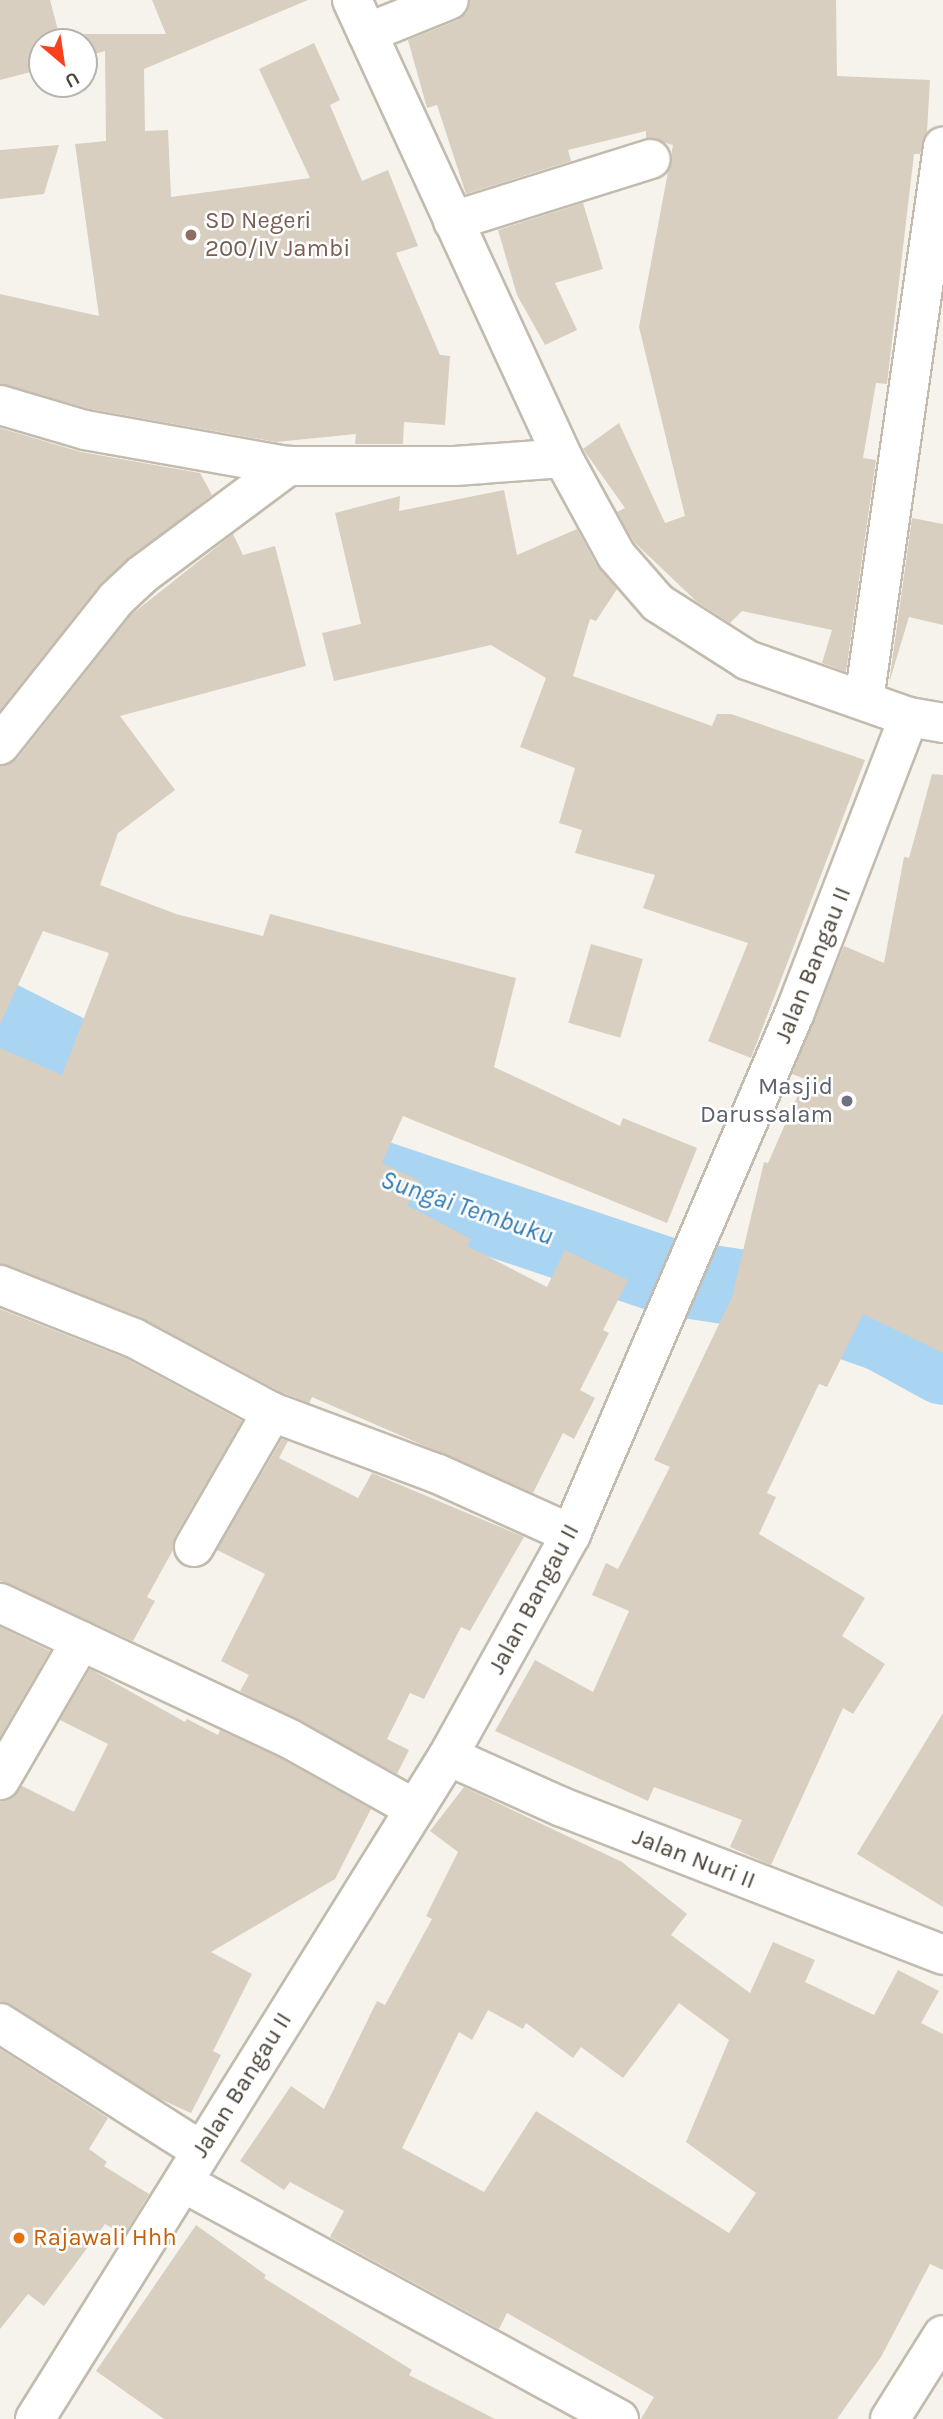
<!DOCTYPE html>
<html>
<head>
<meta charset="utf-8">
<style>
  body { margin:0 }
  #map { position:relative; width:943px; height:2419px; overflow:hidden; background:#f6f3ec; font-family:Karla,sans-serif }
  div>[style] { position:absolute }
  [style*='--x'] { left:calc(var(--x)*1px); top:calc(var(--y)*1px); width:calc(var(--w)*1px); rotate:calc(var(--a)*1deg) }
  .river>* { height:77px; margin:-38.5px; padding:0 38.5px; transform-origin:38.5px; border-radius:38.5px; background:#a9d4f2 }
  .building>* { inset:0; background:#d8cfc1; transform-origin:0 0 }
  .roads { filter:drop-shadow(2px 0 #c2bbae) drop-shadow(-2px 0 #c2bbae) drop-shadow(0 2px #c2bbae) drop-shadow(0 -2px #c2bbae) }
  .minor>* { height:38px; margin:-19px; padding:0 19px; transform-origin:19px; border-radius:19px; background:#fff }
  .dots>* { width:19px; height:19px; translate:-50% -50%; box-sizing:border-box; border:4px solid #fff; border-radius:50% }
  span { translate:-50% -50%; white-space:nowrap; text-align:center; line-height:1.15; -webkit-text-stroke:5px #fff; paint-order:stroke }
  .education-label { font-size:24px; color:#785e54 }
  .left { translate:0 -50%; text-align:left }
  .street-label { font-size:24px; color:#4b4439 }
  .worship-label { font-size:24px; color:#5b616d }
  .right { translate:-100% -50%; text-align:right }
  .food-label { font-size:24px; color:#c56008 }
  .water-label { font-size:26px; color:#2e7ab2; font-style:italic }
  .north { position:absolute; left:28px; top:28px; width:70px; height:70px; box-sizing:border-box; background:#fff; border:2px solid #b7b4b0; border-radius:50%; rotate:151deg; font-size:19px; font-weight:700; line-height:28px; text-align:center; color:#4b4439 }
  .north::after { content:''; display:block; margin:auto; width:24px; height:32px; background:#fc3f1d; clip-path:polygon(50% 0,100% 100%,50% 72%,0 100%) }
</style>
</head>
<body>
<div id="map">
  <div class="river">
    <div style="--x:0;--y:1019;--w:185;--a:26.7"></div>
    <div style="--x:314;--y:1157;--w:377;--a:18.6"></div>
    <div style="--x:671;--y:1277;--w:94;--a:8.6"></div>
    <div style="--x:764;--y:1291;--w:126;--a:19.4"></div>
    <div style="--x:883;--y:1333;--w:68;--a:28.8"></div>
  </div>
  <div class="building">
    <div style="clip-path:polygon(0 0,50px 0,59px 34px,166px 34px,152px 0,308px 0,144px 69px,145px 131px,168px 130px,171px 197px,310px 178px,259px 69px,314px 43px,340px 100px,330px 105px,362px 181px,388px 170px,418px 246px,396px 253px,440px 355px,450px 356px,445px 425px,404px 422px,403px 444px,355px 444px,356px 434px,276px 442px,90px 409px,0 384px,0 294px,99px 316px,75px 144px,106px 141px,105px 51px,84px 57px,84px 42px,42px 42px,42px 69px,0 80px)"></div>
    <div style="clip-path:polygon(470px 0,836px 0,837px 76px,930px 80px,927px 132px,920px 154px,914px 154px,887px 384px,876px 383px,863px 458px,876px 460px,846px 672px,822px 663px,832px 630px,742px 611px,730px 623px,696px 601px,634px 542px,617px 512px,625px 508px,583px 449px,619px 423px,665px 523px,685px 516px,639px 327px,673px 145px,646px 138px,646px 131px,568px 150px,571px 161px,466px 194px,437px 105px,427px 108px,408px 40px,458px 20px,467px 13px)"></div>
    <div style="clip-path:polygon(59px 145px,44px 194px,0 199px,0 150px)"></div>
    <div style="clip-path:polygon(583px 203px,603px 269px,555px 283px,577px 330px,545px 345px,517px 295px,498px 230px)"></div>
    <div style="clip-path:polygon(0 428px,81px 452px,200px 473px,212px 495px,101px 583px,0 710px)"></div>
    <div style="clip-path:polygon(504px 490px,517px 555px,577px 529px,597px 566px,617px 589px,596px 621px,590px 619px,573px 676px,712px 726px,717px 714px,731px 714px,865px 760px,751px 1058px,708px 1041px,748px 943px,643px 908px,655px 875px,575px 853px,582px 830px,559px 823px,575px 768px,520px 747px,546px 678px,491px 645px,334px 681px,322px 633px,361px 624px,335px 513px,400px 496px,399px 511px)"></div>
    <div style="clip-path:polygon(912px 518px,943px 524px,943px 625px,909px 617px,889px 683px)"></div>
    <div style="clip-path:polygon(233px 534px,243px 555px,275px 546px,306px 666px,120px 716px,175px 790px,118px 833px,100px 885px,176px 914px,263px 936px,270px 914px,516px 978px,494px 1067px,620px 1126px,623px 1118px,697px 1148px,667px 1223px,403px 1116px,382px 1163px,420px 1181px,407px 1205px,471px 1239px,467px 1246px,547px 1287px,565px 1250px,628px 1280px,603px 1330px,609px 1333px,580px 1390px,595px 1398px,574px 1439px,563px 1433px,533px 1493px,312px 1397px,309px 1403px,281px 1392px,142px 1318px,0 1264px,0 1048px,62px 1075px,109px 953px,43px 931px,0 1024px,0 766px,17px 759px,132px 614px)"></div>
    <div style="clip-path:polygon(932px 774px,943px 775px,943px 1353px,863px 1314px,827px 1387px,819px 1384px,767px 1493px,776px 1497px,759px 1534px,865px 1598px,842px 1636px,885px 1664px,853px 1714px,843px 1708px,771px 1865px,730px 1847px,742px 1820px,654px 1787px,648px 1801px,495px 1731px,535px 1660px,593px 1692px,629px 1611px,592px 1595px,606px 1563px,618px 1569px,670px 1467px,654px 1460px,732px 1297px,764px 1162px,768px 1163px,805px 1079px,792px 1074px,844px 946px,884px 963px,904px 857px,909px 858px)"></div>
    <div style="left:591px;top:944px;width:54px;height:82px;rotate:16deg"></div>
    <div style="clip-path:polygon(0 1309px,125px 1358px,242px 1421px,175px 1536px,173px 1550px,147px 1597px,155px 1601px,133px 1641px,0 1581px)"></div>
    <div style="clip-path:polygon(282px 1439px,288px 1441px,279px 1458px,358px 1498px,372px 1473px,524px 1537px,470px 1631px,461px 1627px,424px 1699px,410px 1693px,387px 1739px,409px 1750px,397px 1774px,240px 1691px,249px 1675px,221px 1661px,265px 1574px,217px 1550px)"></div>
    <div style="clip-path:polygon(0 1627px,50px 1651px,0 1737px)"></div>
    <div style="clip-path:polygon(90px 1669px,185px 1722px,187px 1719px,218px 1735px,220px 1730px,280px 1758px,371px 1809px,335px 1879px,211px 1952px,252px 1974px,213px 2051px,221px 2055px,191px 2113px,160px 2099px,0 2001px,0 1802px,11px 1799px,22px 1786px,74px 1812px,108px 1744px,60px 1720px)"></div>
    <div style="clip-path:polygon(943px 1713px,943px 1907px,857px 1854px)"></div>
    <div style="clip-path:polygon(evenodd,464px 1787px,622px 1862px,687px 1914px,671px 1935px,750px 1993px,773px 1942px,815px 1960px,805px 1982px,874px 2015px,898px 1970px,939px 1991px,921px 2023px,943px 2034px,943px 2270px,930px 2264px,881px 2357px,837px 2419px,641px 2419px,654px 2397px,507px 2313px,499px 2329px,330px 2237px,344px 2211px,290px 2182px,284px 2190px,240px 2161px,291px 2086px,324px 2109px,377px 2001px,385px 2005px,432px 1919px,426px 1916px,458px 1852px,430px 1831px,464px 1787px,679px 2003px,729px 2040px,686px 2142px,756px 2193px,729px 2233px,536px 2111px,484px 2192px,402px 2148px,459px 2032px,472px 2040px,488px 2010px,523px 2029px,526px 2023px,573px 2058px,581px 2047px,623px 2078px,679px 2003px)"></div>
    <div style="clip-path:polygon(0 2049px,108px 2118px,89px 2149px,107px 2162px,104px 2166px,149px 2194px,124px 2235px,105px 2224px,44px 2306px,28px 2294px,0 2329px)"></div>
    <div style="clip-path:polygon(196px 2225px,266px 2275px,264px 2278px,412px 2370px,409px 2375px,495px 2419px,164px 2419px,96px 2371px)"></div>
  </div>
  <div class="roads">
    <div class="minor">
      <div style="--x:352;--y:0;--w:504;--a:65.26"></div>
      <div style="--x:563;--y:458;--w:111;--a:61.3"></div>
      <div style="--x:616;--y:555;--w:64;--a:48.8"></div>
      <div style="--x:658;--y:603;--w:106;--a:32.6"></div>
      <div style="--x:747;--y:660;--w:172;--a:19.4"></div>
      <div style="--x:909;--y:717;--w:35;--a:10"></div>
      <div style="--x:367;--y:33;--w:88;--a:-21.9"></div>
      <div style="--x:453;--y:221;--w:207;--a:-17.4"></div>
      <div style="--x:0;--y:405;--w:89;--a:16.4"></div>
      <div style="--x:85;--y:430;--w:206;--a:10.1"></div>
      <div style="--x:288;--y:466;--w:167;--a:0"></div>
      <div style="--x:455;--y:466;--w:108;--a:-4.2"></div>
      <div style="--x:864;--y:700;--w:559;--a:-81.87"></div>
      <div style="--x:0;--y:745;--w:186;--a:-51.5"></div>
      <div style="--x:116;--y:599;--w:37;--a:-43"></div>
      <div style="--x:143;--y:574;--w:181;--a:-36.7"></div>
      <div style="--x:0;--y:1285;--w:144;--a:21.6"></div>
      <div style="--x:134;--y:1338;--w:157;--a:28.2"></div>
      <div style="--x:272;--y:1412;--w:177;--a:20.5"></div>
      <div style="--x:438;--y:1474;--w:146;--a:24.3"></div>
      <div style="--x:194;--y:1547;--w:156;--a:-60"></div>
      <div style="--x:0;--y:1603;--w:89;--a:25.1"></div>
      <div style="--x:81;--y:1641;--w:161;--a:120.2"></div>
      <div style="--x:81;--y:1641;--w:231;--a:25.1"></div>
      <div style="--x:290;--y:1739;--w:143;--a:29.2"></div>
      <div style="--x:448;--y:1756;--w:125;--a:24.1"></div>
      <div style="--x:562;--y:1807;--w:409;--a:21.2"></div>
      <div style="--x:0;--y:2023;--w:237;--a:32.4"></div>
      <div style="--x:184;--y:2183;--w:495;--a:28.5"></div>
      <div style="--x:35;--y:2419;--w:781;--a:-58.08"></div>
      <div style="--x:448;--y:1756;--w:254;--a:-61"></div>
      <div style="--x:571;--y:1534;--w:568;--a:-66.77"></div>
      <div style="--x:795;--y:1012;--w:316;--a:-68.9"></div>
      <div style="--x:890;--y:2419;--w:99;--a:-57.8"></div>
    </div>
  </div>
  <div class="dots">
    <div style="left:191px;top:235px;background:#8d6e63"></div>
    <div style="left:847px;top:1101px;background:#6b7280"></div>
    <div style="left:19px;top:2238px;background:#e8710a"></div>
  </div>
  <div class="education-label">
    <span class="left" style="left:205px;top:235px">SD Negeri<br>200/IV Jambi</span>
  </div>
  <div class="street-label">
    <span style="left:813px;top:965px;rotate:-68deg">Jalan Bangau II</span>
    <span style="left:534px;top:1599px;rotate:-62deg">Jalan Bangau II</span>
    <span style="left:694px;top:1859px;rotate:21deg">Jalan Nuri II</span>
    <span style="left:242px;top:2085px;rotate:-58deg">Jalan Bangau II</span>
  </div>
  <div class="worship-label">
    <span class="right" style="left:833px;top:1101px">Masjid<br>Darussalam</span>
  </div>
  <div class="food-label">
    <span class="left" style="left:33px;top:2238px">Rajawali Hhh</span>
  </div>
  <div class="water-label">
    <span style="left:467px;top:1208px;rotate:19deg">Sungai Tembuku</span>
  </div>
  <div class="north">U</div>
</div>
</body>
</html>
